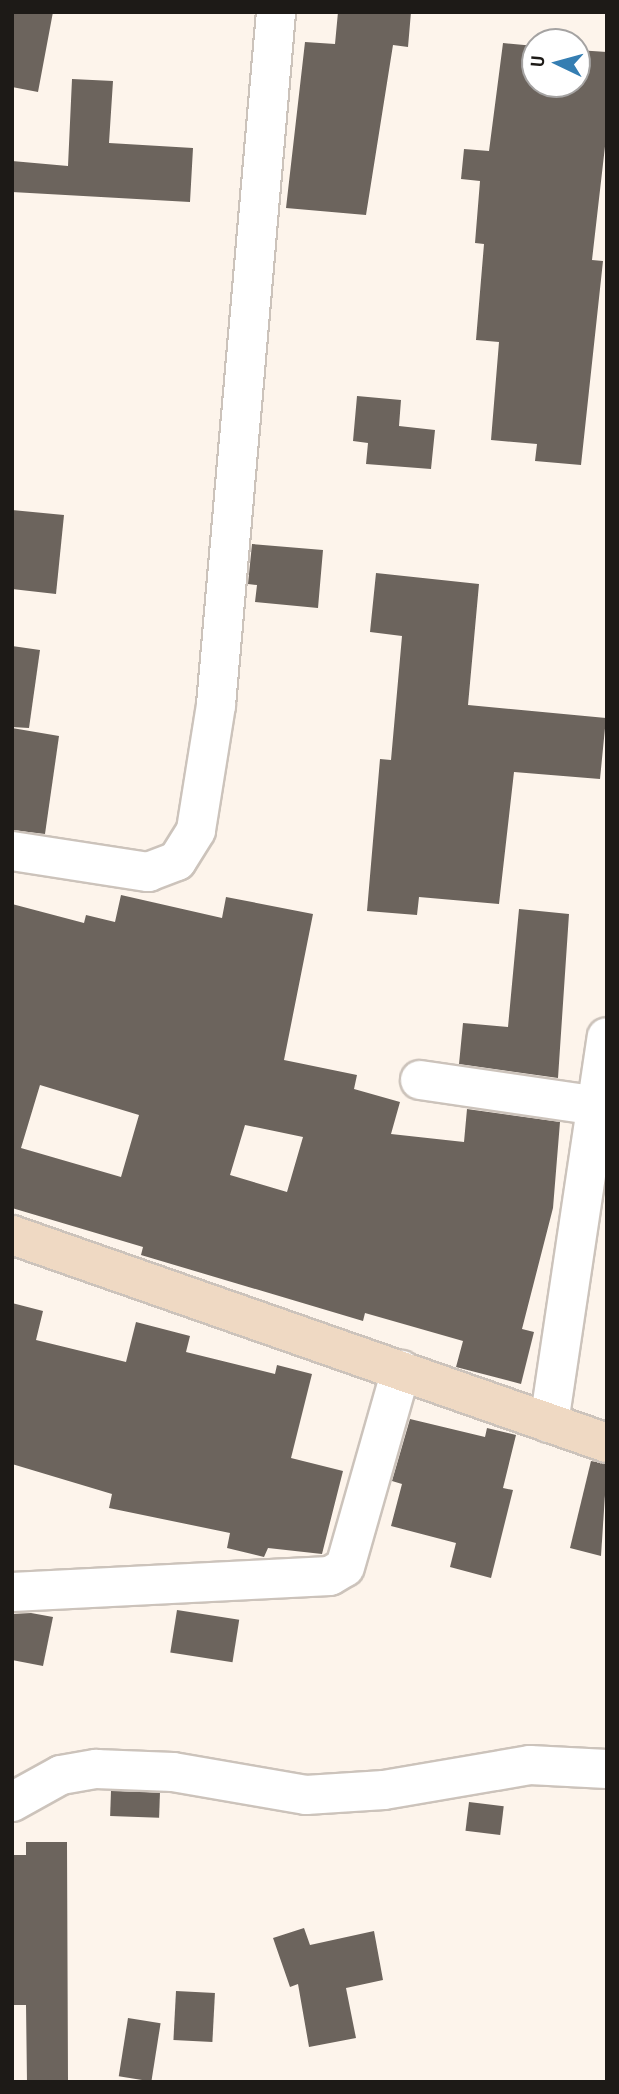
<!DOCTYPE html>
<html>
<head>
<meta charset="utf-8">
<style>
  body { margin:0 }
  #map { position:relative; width:619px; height:2094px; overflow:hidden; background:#fdf4eb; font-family:"Archivo Narrow",sans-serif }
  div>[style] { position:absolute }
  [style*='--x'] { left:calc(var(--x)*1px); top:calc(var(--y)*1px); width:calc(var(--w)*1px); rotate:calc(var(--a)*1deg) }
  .building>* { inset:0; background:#6c645d; transform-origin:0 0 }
  .roads { filter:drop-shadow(2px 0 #ccc3bb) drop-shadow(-2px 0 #ccc3bb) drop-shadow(0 2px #ccc3bb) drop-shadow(0 -2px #ccc3bb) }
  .minor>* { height:38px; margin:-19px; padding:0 19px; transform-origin:19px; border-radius:19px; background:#fff }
  .secondary>* { height:38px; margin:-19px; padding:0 19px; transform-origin:19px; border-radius:19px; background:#efd9c3 }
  span { translate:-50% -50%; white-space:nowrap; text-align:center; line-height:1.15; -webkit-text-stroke:7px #fff; paint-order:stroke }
  .frame { position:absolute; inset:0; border:14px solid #1d1a17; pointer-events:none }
  .north { position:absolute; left:521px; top:28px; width:70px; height:70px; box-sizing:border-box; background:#fff; border:2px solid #a5a3a2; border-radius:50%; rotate:275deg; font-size:19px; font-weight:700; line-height:28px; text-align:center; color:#1d1a17 }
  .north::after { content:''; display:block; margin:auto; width:24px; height:32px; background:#357eb2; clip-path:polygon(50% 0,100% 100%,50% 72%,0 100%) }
</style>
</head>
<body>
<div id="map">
  <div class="building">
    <div style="clip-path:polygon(12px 12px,53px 12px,38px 92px,12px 87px)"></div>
    <div style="clip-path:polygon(338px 12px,411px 12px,408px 47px,393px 45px,366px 215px,286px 208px,305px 42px,335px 44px)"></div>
    <div style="clip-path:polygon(503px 43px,535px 46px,535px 84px,577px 84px,577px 50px,607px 52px,607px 129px,592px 260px,603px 261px,581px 465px,535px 461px,537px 444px,491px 440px,499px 342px,476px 340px,484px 244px,475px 243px,480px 181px,461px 179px,464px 149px,489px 151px)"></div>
    <div style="clip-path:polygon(72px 79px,113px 81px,109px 143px,193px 148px,190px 202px,12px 192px,12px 161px,68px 166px)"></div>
    <div style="clip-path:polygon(357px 396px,401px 400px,399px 426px,435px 430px,431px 469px,366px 464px,368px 443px,353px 441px)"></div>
    <div style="clip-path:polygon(12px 510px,64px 515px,56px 594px,12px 589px)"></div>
    <div style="clip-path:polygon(252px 544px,323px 550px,318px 608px,255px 602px,257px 585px,248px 584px)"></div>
    <div style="clip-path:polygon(376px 573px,479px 584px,468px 705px,606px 718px,600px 779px,514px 772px,499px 904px,419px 897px,417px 915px,367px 911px,380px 759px,391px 760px,402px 636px,370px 632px)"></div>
    <div style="clip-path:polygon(12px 646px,40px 650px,29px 728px,12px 727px)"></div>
    <div style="clip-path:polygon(12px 728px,59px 736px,45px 834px,12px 830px)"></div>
    <div style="clip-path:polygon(evenodd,121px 895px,222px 918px,226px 897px,313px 914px,284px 1060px,357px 1075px,354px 1089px,400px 1102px,391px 1134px,464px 1142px,467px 1109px,560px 1122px,553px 1208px,522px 1329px,534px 1332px,521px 1384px,456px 1367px,463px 1341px,365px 1313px,363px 1321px,141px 1255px,143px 1247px,12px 1208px,12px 904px,84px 923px,86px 915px,115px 922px,121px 895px,40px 1085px,139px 1115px,121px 1177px,21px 1148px,40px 1085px,121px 895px,245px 1125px,303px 1137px,287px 1192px,230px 1175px,245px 1125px)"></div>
    <div style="clip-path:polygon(519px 909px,569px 914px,558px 1078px,459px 1064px,463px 1023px,508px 1027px)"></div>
    <div style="clip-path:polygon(12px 1303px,43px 1311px,36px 1340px,126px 1362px,136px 1322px,190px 1336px,186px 1352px,275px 1374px,277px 1365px,312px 1374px,291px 1458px,343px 1471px,322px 1554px,268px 1548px,264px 1557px,227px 1548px,230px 1533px,109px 1508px,112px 1494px,12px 1464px)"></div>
    <div style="clip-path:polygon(410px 1419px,485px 1437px,487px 1428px,516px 1435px,503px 1488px,513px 1490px,491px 1578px,450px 1567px,456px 1543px,391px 1526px,402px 1484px,392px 1481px)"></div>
    <div style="clip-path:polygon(591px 1461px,607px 1464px,601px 1556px,570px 1548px)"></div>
    <div style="left:177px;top:1610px;width:63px;height:43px;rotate:9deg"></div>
    <div style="clip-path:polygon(31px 1613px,53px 1617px,43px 1666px,12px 1660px,12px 1614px)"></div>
    <div style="left:111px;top:1791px;width:49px;height:25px;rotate:2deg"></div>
    <div style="left:469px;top:1802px;width:35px;height:29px;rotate:7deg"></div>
    <div style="clip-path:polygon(26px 1842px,67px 1842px,68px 2082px,27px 2082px,26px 2005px,12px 2005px,12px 1855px,26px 1855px)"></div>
    <div style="clip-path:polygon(304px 1928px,310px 1945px,374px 1931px,383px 1980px,346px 1988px,356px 2038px,309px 2047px,298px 1984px,290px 1987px,273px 1938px)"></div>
    <div style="left:176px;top:1991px;width:39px;height:49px;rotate:3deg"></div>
    <div style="left:128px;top:2018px;width:33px;height:59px;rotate:9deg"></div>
  </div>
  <div class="roads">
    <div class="minor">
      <div style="--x:12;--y:851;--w:138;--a:8.8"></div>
      <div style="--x:148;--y:872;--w:31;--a:-21"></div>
      <div style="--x:177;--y:861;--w:36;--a:-58"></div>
      <div style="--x:196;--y:830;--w:127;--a:-80.9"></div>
      <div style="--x:216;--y:705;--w:696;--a:-85.05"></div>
      <div style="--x:420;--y:1080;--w:181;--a:8.3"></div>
      <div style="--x:549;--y:1423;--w:390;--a:-81.5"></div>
      <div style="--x:12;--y:1592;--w:318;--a:-2.9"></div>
      <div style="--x:330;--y:1576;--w:17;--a:-31"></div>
      <div style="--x:345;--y:1567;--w:205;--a:-74.1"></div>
      <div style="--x:12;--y:1802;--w:56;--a:-28.9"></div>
      <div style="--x:61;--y:1775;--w:36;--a:-10"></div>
      <div style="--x:96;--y:1769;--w:77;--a:2.2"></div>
      <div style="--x:173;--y:1772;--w:135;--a:9.8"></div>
      <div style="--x:306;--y:1795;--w:78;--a:-3.7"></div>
      <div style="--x:384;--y:1790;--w:148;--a:-9.7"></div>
      <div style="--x:530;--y:1765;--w:77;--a:3"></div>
    </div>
    <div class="secondary">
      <div style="--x:12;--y:1235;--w:630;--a:19.27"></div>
    </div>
  </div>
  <div class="frame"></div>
  <div class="north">U</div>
</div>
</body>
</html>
